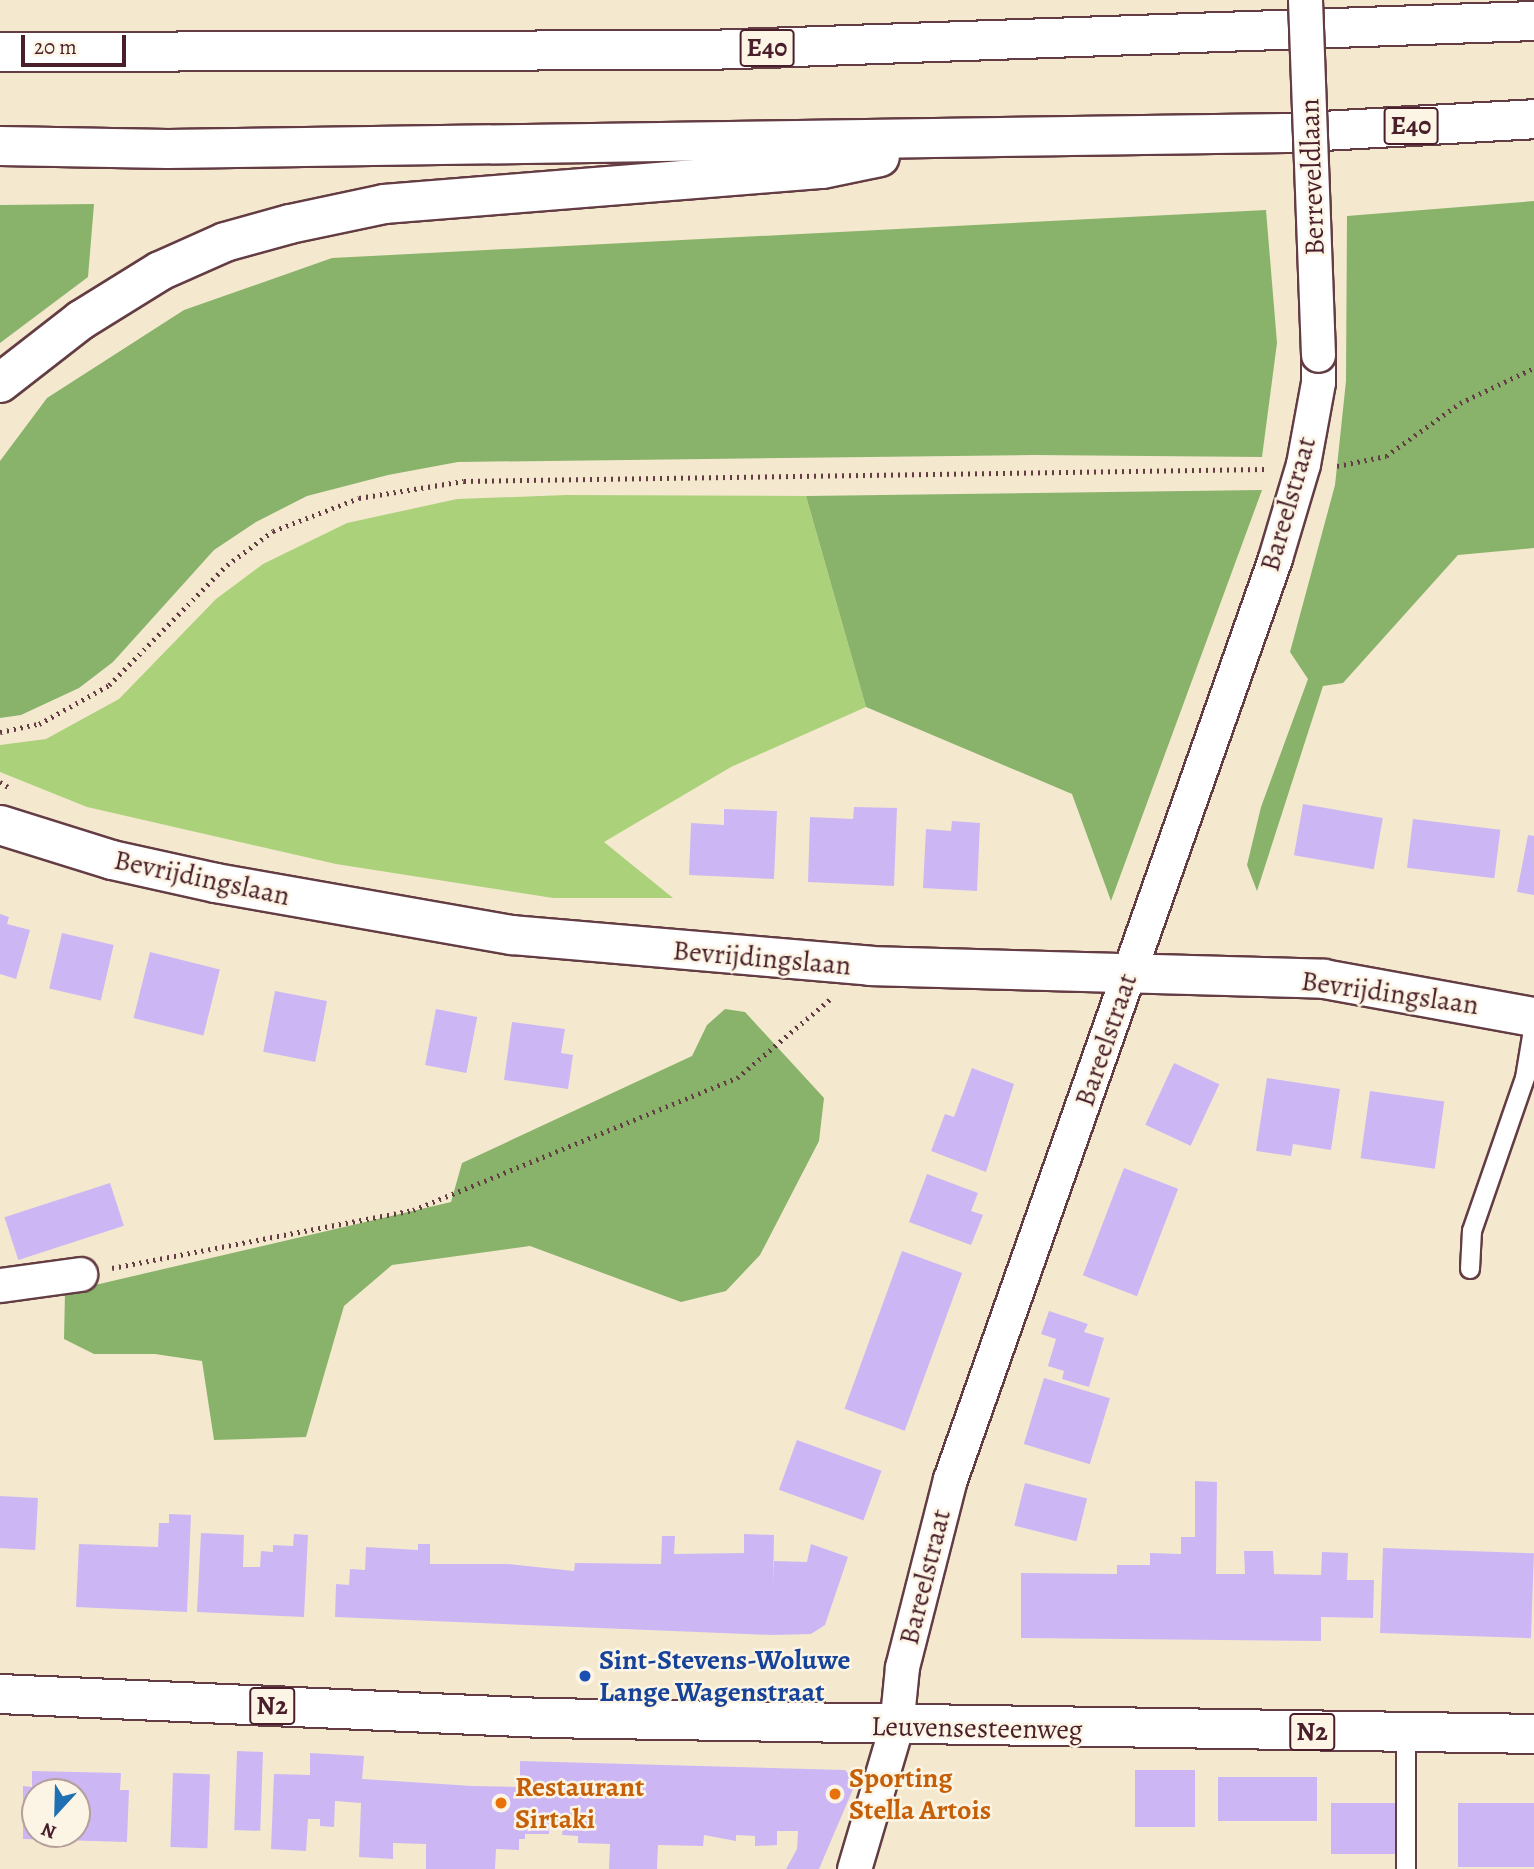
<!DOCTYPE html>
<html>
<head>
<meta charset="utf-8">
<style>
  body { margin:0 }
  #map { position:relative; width:1534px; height:1869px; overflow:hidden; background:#f4e9cf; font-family:Alegreya,serif }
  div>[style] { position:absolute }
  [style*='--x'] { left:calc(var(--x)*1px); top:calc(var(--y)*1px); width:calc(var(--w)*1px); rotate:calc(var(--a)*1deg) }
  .green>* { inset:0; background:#acd17b }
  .forest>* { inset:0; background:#89b36b }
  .building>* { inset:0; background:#ccb7f4; transform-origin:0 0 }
  .path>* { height:4.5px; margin-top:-2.25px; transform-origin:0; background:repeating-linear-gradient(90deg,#643d44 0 2px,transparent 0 7px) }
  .roads { filter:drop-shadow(2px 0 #643d44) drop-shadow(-2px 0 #643d44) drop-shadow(0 2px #643d44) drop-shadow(0 -2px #643d44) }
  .service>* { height:18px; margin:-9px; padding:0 9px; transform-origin:9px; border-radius:9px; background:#fff }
  .minor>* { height:33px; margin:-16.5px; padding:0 16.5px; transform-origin:16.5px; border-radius:16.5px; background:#fff }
  .tertiary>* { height:38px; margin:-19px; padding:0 19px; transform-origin:19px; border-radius:19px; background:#fff }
  .primary>* { height:38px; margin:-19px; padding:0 19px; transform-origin:19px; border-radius:19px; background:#fff }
  .motorway>* { height:38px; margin:-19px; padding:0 19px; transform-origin:19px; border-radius:19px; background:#fff }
  .bridges { filter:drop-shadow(2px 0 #643d44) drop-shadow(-2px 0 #643d44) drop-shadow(0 2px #643d44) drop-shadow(0 -2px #643d44) }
  .minor-bridge>* { height:33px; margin:-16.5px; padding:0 16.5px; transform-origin:16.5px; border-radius:16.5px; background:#fff }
  .dots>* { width:19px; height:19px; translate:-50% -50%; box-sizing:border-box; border:4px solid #fcf5e5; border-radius:50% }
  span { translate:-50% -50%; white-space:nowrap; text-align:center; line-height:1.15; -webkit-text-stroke:5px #fcf5e5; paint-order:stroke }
  .shield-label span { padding:2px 5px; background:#fcf5e5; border:2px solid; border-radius:5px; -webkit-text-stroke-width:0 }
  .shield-label { font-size:26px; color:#4a1f2b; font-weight:700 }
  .street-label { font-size:28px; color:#4a1f2b }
  .transit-label { font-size:28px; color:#164399; font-weight:700 }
  .left { translate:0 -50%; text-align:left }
  .food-label { font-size:28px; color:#c56008; font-weight:700 }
  .north { position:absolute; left:21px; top:1778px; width:70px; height:70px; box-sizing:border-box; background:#fcf5e5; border:2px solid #b59f9b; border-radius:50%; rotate:202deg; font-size:19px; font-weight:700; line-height:28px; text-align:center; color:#4a1f2b }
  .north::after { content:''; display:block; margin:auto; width:24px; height:32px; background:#1f6fb2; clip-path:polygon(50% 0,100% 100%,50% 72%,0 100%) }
  .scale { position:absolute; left:21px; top:35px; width:105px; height:32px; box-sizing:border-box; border:4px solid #4a1f2b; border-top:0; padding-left:9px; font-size:21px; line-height:24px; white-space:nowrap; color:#4a1f2b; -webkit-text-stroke:5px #fcf5e5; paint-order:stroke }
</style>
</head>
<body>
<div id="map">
  <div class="green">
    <div style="clip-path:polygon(566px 495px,806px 496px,866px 707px,731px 767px,604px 842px,673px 898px,553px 898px,336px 864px,87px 807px,0 772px,0 745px,46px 739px,119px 699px,216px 599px,263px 564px,347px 523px,457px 499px)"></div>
  </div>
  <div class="forest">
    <div style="clip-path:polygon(1534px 201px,1534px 548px,1458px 555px,1343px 683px,1323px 686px,1257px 891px,1247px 865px,1261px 807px,1308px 679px,1290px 652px,1335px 485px,1346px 381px,1347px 216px)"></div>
    <div style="clip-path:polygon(94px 204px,88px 277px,0 343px,0 205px)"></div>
    <div style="clip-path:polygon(1266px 210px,1277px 343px,1262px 457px,1034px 455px,458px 462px,388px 475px,307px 496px,256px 522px,214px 550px,113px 662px,79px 688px,21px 715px,0 718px,0 461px,47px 398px,184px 310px,332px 258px)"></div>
    <div style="clip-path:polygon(1262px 490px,1111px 901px,1072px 794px,866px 707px,806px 496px)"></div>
    <div style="clip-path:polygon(725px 1009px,745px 1012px,824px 1098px,819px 1141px,760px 1255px,726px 1291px,681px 1302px,530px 1246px,392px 1265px,344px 1306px,306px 1437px,214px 1440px,202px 1361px,155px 1354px,94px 1354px,64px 1339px,65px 1292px,451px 1202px,462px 1163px,692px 1056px,707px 1025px)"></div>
  </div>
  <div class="building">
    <div style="left:1303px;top:804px;width:81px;height:52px;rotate:10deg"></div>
    <div style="clip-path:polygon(854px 807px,897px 808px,894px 886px,808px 882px,810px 817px,853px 819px)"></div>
    <div style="clip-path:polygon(724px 809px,777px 811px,774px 879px,689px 875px,691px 823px,724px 825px)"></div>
    <div style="left:1413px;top:819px;width:88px;height:49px;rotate:7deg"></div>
    <div style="clip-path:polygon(952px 821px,980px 823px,977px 891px,923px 888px,926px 829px,951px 831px)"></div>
    <div style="clip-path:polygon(1528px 835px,1534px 836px,1534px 895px,1517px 892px)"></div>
    <div style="clip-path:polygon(0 914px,9px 917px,7px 924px,30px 930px,16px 979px,0 974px)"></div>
    <div style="left:62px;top:933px;width:53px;height:57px;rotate:13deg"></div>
    <div style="left:150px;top:952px;width:72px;height:68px;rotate:14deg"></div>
    <div style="left:275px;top:991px;width:53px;height:62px;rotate:11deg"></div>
    <div style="left:436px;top:1009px;width:42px;height:57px;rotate:11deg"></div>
    <div style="clip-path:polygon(512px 1022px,565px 1029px,561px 1053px,573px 1055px,568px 1089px,504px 1080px)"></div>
    <div style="left:1174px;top:1063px;width:50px;height:68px;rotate:25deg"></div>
    <div style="clip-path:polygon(972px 1068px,1014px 1084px,986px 1172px,931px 1151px,945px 1114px,954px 1117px)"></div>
    <div style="clip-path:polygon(1267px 1078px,1340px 1089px,1331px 1150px,1293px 1144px,1291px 1156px,1256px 1151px)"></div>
    <div style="left:1370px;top:1091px;width:75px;height:68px;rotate:8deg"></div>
    <div style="left:1124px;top:1168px;width:58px;height:115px;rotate:21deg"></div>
    <div style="clip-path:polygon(927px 1174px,978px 1193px,971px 1211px,983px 1215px,971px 1245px,909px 1222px)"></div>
    <div style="left:110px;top:1183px;width:45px;height:111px;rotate:72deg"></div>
    <div style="left:902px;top:1251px;width:64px;height:168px;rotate:20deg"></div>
    <div style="clip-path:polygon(1049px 1311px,1088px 1324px,1084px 1332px,1104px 1338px,1089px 1387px,1062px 1379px,1064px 1371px,1048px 1366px,1056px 1339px,1041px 1334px)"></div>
    <div style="left:1044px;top:1378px;width:69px;height:69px;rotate:17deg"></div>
    <div style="left:797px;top:1440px;width:90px;height:53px;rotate:20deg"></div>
    <div style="clip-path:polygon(1195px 1481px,1217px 1482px,1216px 1574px,1245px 1574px,1244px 1551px,1273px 1551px,1274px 1574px,1321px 1575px,1322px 1552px,1348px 1553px,1347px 1580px,1374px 1580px,1373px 1618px,1321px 1617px,1321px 1641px,1021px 1638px,1021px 1573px,1117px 1574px,1117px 1565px,1150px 1565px,1150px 1553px,1181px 1554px,1181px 1537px,1195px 1537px)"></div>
    <div style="left:1025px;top:1483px;width:64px;height:44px;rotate:14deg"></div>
    <div style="left:0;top:1496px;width:38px;height:52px;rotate:3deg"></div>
    <div style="clip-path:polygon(169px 1514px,191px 1515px,187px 1612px,76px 1607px,79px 1544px,158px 1547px,159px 1523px,169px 1523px)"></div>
    <div style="clip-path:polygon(201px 1533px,244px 1535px,243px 1567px,260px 1567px,261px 1551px,273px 1552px,273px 1545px,293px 1546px,294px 1534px,308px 1535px,304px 1617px,197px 1612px)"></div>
    <div style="clip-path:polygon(744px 1534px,774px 1535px,773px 1586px,774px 1561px,807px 1562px,811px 1544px,848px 1557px,825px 1625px,811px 1634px,772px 1635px,335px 1617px,336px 1584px,349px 1585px,350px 1569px,365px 1570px,366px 1547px,418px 1550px,418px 1544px,430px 1544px,430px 1564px,508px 1564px,574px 1571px,575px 1563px,661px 1564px,662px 1536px,675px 1536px,674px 1554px,744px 1553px)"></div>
    <div style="left:1383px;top:1548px;width:151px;height:85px;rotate:2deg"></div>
    <div style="left:237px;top:1751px;width:26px;height:79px;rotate:2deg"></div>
    <div style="clip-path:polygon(310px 1753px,364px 1756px,362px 1779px,473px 1786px,520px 1787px,520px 1761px,845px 1770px,856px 1782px,819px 1869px,786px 1869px,797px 1849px,798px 1831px,777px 1831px,777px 1845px,755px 1846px,755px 1836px,736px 1835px,736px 1841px,704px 1835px,703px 1846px,658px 1845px,657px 1869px,609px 1869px,610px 1844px,578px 1843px,578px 1836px,562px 1835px,563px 1826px,549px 1825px,549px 1834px,525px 1834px,525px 1839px,519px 1839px,519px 1850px,496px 1849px,495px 1869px,426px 1869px,426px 1844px,393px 1843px,393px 1859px,359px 1857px,361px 1803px,335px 1801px,334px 1827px,320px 1826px,320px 1819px,308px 1819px,306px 1851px,271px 1849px,274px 1774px,310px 1775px)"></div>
    <div style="left:1195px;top:1770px;width:57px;height:60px;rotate:90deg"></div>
    <div style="clip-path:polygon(evenodd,32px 1771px,121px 1773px,120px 1790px,129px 1790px,127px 1842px,23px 1839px,23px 1786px,32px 1787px,32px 1771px,35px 1792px,77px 1792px,77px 1834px,35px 1834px,35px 1792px)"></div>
    <div style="left:173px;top:1773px;width:37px;height:74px;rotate:2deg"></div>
    <div style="left:1317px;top:1777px;width:44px;height:99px;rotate:90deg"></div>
    <div style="left:1331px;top:1803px;width:66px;height:51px"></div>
    <div style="left:1458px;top:1803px;width:76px;height:64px"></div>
  </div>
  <div class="path">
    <div style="--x:1337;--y:466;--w:50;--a:-11.5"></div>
    <div style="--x:1386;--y:456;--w:91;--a:-35.6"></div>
    <div style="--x:1460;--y:403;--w:82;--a:-25.3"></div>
    <div style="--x:0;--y:732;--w:40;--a:-12"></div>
    <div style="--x:39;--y:724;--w:80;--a:-29.1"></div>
    <div style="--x:109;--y:685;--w:168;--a:-45.5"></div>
    <div style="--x:227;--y:565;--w:57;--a:-36.5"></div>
    <div style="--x:273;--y:531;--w:92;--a:-21"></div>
    <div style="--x:359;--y:498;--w:106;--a:-9.2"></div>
    <div style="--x:464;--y:481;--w:801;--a:-0.86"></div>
    <div style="--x:0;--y:782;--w:12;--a:31"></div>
    <div style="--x:112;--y:1268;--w:307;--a:-10.9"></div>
    <div style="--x:413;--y:1210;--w:350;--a:-22.2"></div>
    <div style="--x:737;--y:1078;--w:122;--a:-40.3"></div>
  </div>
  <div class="roads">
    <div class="service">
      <div style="--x:1470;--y:1269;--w:38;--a:-87"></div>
      <div style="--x:1472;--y:1231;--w:162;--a:-70.9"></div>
      <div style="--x:1525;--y:1078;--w:55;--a:-80.5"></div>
      <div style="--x:1406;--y:1733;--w:136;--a:90"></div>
    </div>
    <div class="minor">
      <div style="--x:0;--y:1285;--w:81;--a:-7.8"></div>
      <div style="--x:854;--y:1869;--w:148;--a:-73.5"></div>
      <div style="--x:896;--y:1727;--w:60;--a:-84.3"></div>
      <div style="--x:902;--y:1667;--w:194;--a:-75.7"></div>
      <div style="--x:950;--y:1479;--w:977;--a:-70.56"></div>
      <div style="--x:1275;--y:558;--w:98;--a:-73.4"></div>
      <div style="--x:1303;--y:464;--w:83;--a:-79.6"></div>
      <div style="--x:1318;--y:382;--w:27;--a:-90"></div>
    </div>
    <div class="tertiary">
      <div style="--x:0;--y:825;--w:117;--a:17.4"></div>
      <div style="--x:112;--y:860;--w:107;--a:12.5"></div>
      <div style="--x:216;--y:883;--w:301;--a:10"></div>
      <div style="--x:512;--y:935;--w:359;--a:4.9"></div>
      <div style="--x:870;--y:966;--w:454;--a:1.6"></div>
      <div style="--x:1324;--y:979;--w:213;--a:10.3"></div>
    </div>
    <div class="primary">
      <div style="--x:0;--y:1694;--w:544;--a:2.53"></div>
      <div style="--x:543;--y:1718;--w:991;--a:0.92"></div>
    </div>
    <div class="motorway">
      <div style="--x:0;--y:52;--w:708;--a:-0.16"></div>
      <div style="--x:708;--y:50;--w:827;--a:-2.01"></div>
      <div style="--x:0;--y:146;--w:168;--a:1"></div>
      <div style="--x:168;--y:149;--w:1119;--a:-0.82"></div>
      <div style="--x:1287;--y:133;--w:247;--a:-3.2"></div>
      <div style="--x:0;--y:383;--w:103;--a:-37.9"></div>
      <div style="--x:81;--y:320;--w:93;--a:-31.8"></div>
      <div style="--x:160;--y:271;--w:71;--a:-24"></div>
      <div style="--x:225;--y:242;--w:67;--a:-15.5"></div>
      <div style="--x:290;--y:224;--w:96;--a:-12"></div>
      <div style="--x:384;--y:204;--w:440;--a:-4.6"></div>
      <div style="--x:823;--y:169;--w:58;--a:-11.9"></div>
    </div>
  </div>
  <div class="bridges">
    <div class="minor-bridge">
      <div style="--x:1305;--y:0;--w:355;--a:87.9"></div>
    </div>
  </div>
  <div class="dots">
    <div style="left:585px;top:1676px;background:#1a4fb4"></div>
    <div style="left:835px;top:1794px;background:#e8710a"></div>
    <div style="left:501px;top:1803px;background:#e8710a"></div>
  </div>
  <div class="shield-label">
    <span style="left:767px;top:48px">E40</span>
    <span style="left:1411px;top:126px">E40</span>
    <span style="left:272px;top:1706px">N2</span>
    <span style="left:1312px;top:1732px">N2</span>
  </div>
  <div class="street-label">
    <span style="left:1312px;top:177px;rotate:-92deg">Berreveldlaan</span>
    <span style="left:1288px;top:504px;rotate:-74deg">Bareelstraat</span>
    <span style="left:202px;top:878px;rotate:12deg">Bevrijdingslaan</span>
    <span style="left:762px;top:958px;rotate:5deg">Bevrijdingslaan</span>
    <span style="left:1390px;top:993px;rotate:8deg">Bevrijdingslaan</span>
    <span style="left:1106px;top:1040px;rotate:-71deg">Bareelstraat</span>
    <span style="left:925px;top:1577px;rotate:-76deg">Bareelstraat</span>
    <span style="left:977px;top:1728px;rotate:1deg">Leuvensesteenweg</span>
  </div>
  <div class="transit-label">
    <span class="left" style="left:599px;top:1676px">Sint-Stevens-Woluwe<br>Lange Wagenstraat</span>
  </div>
  <div class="food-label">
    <span class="left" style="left:849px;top:1794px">Sporting<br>Stella Artois</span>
    <span class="left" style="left:515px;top:1803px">Restaurant<br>Sirtaki</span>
  </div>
  <div class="north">N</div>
  <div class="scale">20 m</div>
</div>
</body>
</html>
